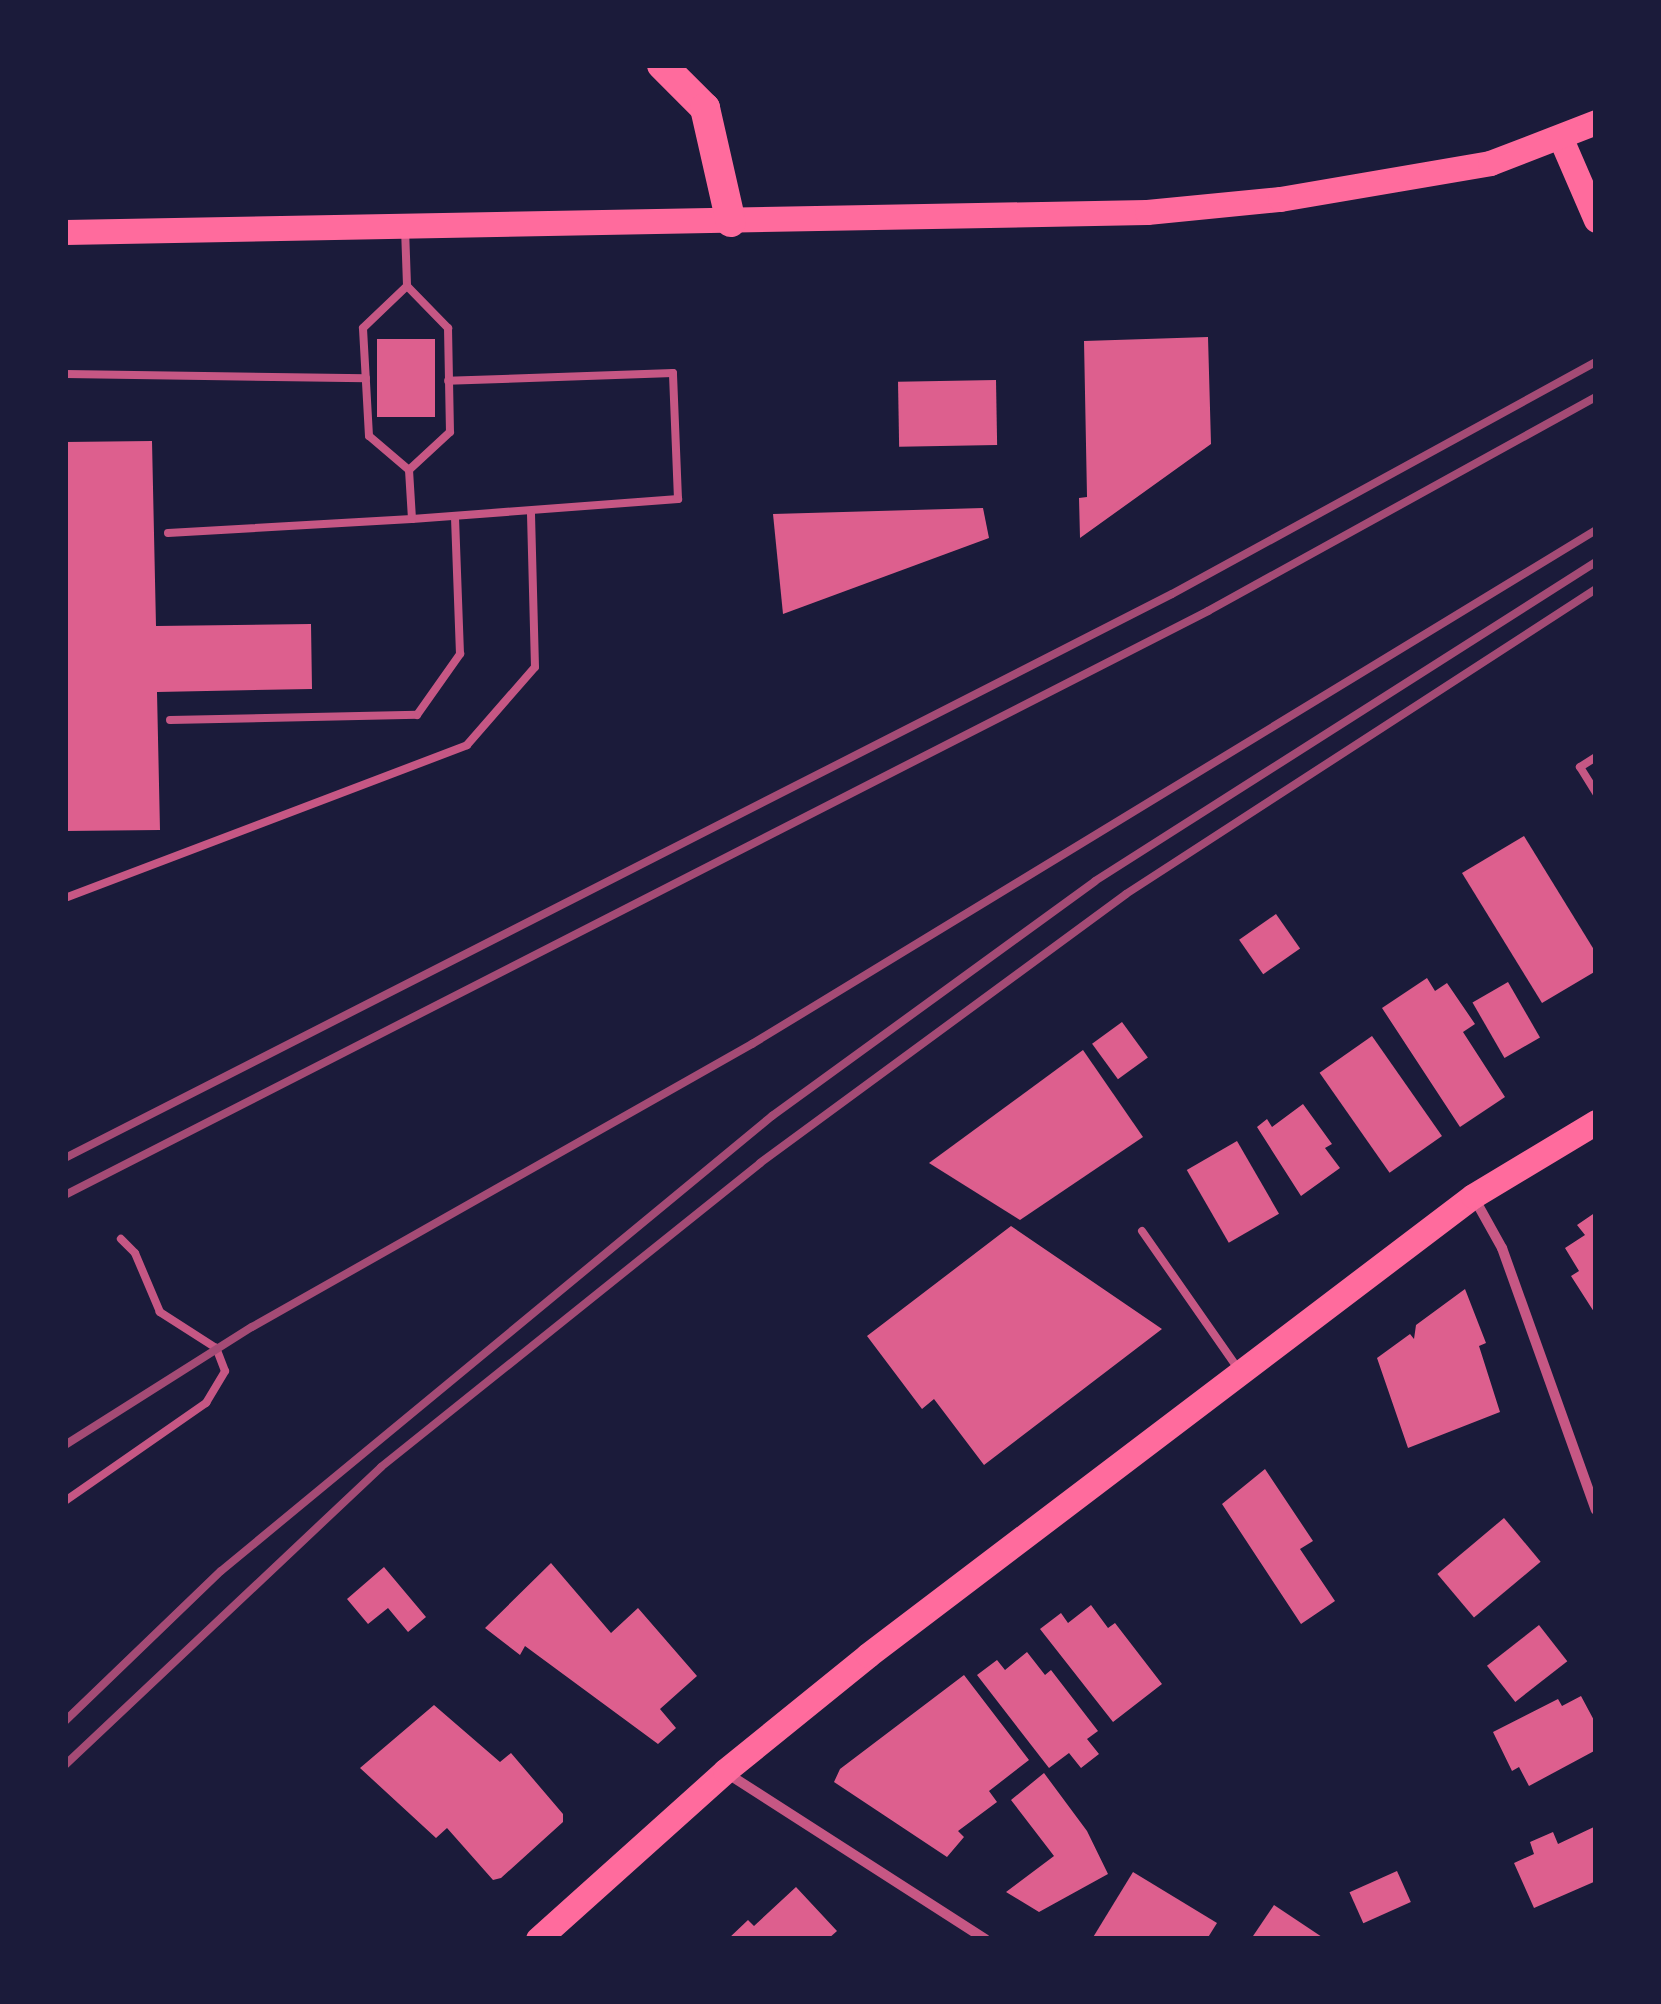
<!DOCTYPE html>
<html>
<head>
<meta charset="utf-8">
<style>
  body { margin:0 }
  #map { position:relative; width:1661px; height:2004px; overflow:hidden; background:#1b1b3a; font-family:Lato,sans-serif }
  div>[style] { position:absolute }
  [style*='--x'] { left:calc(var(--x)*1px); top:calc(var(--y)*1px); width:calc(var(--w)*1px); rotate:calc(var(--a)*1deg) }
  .building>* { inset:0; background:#dd5f8e; transform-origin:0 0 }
  .service>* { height:8px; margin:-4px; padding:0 4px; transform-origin:4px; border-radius:4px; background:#c65784 }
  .minor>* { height:10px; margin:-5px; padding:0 5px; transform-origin:5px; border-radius:5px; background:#c65784 }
  .primary>* { height:25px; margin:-12.5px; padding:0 12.5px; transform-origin:12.5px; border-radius:12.5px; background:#ff6b9d }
  .motorway>* { height:30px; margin:-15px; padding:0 15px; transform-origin:15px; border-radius:15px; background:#ff6b9d }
  .rail>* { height:8px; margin:-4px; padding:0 4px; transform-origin:4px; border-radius:4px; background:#a44b75 }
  span { translate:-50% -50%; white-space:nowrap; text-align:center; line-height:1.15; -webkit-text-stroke:8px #1b1b3a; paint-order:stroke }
  .frame { position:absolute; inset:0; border:68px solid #1b1b3a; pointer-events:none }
</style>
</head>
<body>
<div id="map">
  <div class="building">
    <div style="clip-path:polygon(1208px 337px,1211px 444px,1080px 538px,1079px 498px,1087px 497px,1084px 341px)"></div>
    <div style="left:377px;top:339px;width:58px;height:78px"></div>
    <div style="left:996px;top:380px;width:65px;height:98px;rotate:89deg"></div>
    <div style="clip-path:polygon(152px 441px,156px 626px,311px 624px,312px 689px,157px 692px,160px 830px,65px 831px,65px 442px)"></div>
    <div style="clip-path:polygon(983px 508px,989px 538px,783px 614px,773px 514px)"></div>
    <div style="clip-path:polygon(1524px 836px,1596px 953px,1596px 971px,1542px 1003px,1462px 873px)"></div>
    <div style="left:1276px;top:914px;width:42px;height:45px;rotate:55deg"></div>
    <div style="clip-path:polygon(1427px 978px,1435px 991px,1447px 983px,1475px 1024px,1463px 1032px,1505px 1097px,1460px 1127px,1382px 1008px)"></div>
    <div style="left:1508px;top:982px;width:64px;height:41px;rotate:60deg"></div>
    <div style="left:1122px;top:1022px;width:44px;height:37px;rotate:54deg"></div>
    <div style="left:1372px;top:1036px;width:122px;height:64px;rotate:55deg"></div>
    <div style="clip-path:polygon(1083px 1050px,1143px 1137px,1020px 1220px,929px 1163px)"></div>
    <div style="clip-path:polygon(1303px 1104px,1332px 1144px,1325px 1148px,1340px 1168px,1301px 1196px,1257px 1127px,1267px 1119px,1272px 1127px)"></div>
    <div style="left:1237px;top:1141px;width:84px;height:58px;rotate:60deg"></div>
    <div style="clip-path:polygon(1596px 1212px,1596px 1315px,1571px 1276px,1579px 1271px,1565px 1248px,1585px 1235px,1577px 1225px)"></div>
    <div style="clip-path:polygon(1011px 1226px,1162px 1329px,984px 1465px,934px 1399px,922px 1409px,867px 1336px)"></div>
    <div style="clip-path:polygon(1465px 1289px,1486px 1343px,1479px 1346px,1500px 1412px,1408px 1448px,1377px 1358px,1410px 1334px,1414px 1339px,1416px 1325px)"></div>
    <div style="clip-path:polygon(1265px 1469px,1313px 1541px,1300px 1549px,1335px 1601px,1301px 1624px,1222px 1504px)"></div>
    <div style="left:1504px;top:1518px;width:57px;height:87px;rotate:50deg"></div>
    <div style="clip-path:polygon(551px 1563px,611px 1633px,638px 1608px,697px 1676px,660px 1709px,676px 1728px,658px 1744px,525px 1646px,520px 1655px,485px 1628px)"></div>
    <div style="clip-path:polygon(384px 1567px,426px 1617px,408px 1632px,388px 1608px,368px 1624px,347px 1599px)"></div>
    <div style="clip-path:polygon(1091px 1605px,1108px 1628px,1115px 1623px,1162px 1684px,1113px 1722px,1040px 1629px,1061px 1613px,1068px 1623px)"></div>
    <div style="left:1539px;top:1625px;width:46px;height:66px;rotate:52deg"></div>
    <div style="clip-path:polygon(1027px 1652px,1045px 1675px,1051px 1670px,1098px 1731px,1087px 1739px,1099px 1754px,1081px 1768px,1069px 1753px,1049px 1768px,977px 1675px,997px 1660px,1005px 1670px)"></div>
    <div style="clip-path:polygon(964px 1675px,1029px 1760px,989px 1791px,997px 1802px,958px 1831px,964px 1837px,947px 1857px,834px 1782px,840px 1769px)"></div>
    <div style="clip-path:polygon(1581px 1696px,1596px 1724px,1596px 1750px,1529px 1786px,1519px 1767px,1512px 1771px,1493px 1732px,1558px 1699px,1562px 1706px)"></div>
    <div style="clip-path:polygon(434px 1705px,500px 1762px,511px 1753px,563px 1814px,563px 1822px,501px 1878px,493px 1880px,447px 1828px,436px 1838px,360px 1768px)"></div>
    <div style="clip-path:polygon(1044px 1773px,1087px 1831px,1108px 1874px,1039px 1912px,1006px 1892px,1054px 1856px,1011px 1800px)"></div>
    <div style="clip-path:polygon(1596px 1826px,1596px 1881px,1534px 1908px,1514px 1863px,1534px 1854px,1530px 1842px,1553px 1832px,1558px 1844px)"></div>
    <div style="left:1397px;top:1871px;width:34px;height:52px;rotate:66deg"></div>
    <div style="clip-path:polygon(1133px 1872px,1217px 1923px,1207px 1939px,1092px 1939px)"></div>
    <div style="clip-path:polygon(796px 1887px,837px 1931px,828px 1939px,728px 1939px,748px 1920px,754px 1926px)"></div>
    <div style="clip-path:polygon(1274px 1905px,1325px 1939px,1251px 1939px)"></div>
  </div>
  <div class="service">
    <div style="--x:405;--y:228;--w:58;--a:88"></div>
    <div style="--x:407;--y:286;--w:59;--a:45.7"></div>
    <div style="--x:448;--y:328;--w:104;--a:88.9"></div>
    <div style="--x:450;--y:432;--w:56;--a:137.2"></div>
    <div style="--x:65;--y:374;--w:301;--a:0.8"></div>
    <div style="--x:412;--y:519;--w:267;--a:-4.3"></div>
    <div style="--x:678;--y:499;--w:126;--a:-92.3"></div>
    <div style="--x:673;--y:373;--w:225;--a:178"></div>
    <div style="--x:168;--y:533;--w:244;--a:-3.3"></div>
    <div style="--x:412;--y:519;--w:49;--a:-93.5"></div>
    <div style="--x:409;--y:470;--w:52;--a:-139.6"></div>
    <div style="--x:369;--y:436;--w:108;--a:-93.2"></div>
    <div style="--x:363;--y:328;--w:61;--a:-43.7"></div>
    <div style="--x:170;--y:720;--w:247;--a:-1.2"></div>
    <div style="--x:417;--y:715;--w:75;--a:-54.8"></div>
    <div style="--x:460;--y:654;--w:137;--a:-92.1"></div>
    <div style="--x:1596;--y:757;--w:19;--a:148"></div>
    <div style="--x:1580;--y:767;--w:31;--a:58"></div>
    <div style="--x:65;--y:898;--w:430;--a:-20.8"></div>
    <div style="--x:467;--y:745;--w:103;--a:-48.9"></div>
    <div style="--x:535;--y:667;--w:155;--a:-91.5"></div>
    <div style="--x:1142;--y:1231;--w:169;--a:55.1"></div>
    <div style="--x:65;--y:1501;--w:172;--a:-34.8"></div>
    <div style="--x:206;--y:1403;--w:37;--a:-59"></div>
    <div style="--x:225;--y:1371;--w:25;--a:-111"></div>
    <div style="--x:216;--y:1348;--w:67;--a:-147.3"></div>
    <div style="--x:160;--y:1312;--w:64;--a:-113"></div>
    <div style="--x:135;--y:1253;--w:20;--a:-135"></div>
  </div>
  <div class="minor">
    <div style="--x:1473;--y:1196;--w:60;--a:60.9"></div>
    <div style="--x:1502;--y:1248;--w:278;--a:70.3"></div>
    <div style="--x:725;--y:1772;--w:309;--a:32.7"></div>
  </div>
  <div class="primary">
    <div style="--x:1561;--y:139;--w:88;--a:66.6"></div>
    <div style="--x:65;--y:232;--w:1082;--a:-1.06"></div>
    <div style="--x:1147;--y:212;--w:134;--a:-5.6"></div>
    <div style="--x:1280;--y:199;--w:213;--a:-9.7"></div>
    <div style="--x:1490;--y:163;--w:114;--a:-21.1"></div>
    <div style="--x:538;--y:1939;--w:251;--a:-41.9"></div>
    <div style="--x:725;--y:1771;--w:184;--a:-39"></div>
    <div style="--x:868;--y:1655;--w:759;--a:-37.19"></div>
    <div style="--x:1473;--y:1196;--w:144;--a:-31"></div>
  </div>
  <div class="motorway">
    <div style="--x:662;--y:65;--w:61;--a:45"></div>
    <div style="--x:705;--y:108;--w:117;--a:77.2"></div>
  </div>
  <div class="rail">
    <div style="--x:65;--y:1158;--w:1242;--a:-27"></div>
    <div style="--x:1172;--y:594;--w:483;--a:-28.7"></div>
    <div style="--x:65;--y:1195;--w:1284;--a:-27.06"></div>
    <div style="--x:1208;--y:611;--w:443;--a:-28.9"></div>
    <div style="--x:65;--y:1445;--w:221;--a:-32.3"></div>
    <div style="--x:252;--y:1327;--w:575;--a:-29.51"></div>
    <div style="--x:752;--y:1044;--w:988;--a:-31.34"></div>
    <div style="--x:65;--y:1721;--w:216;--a:-43.9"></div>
    <div style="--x:221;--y:1571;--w:715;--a:-39.55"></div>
    <div style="--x:772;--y:1116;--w:399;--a:-36"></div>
    <div style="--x:1095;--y:881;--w:594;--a:-32.49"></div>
    <div style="--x:65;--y:1765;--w:434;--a:-43.3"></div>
    <div style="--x:381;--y:1467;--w:486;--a:-38.7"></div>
    <div style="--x:760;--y:1163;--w:454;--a:-36.3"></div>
    <div style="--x:1126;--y:894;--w:560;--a:-32.98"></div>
  </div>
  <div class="frame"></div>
</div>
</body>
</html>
